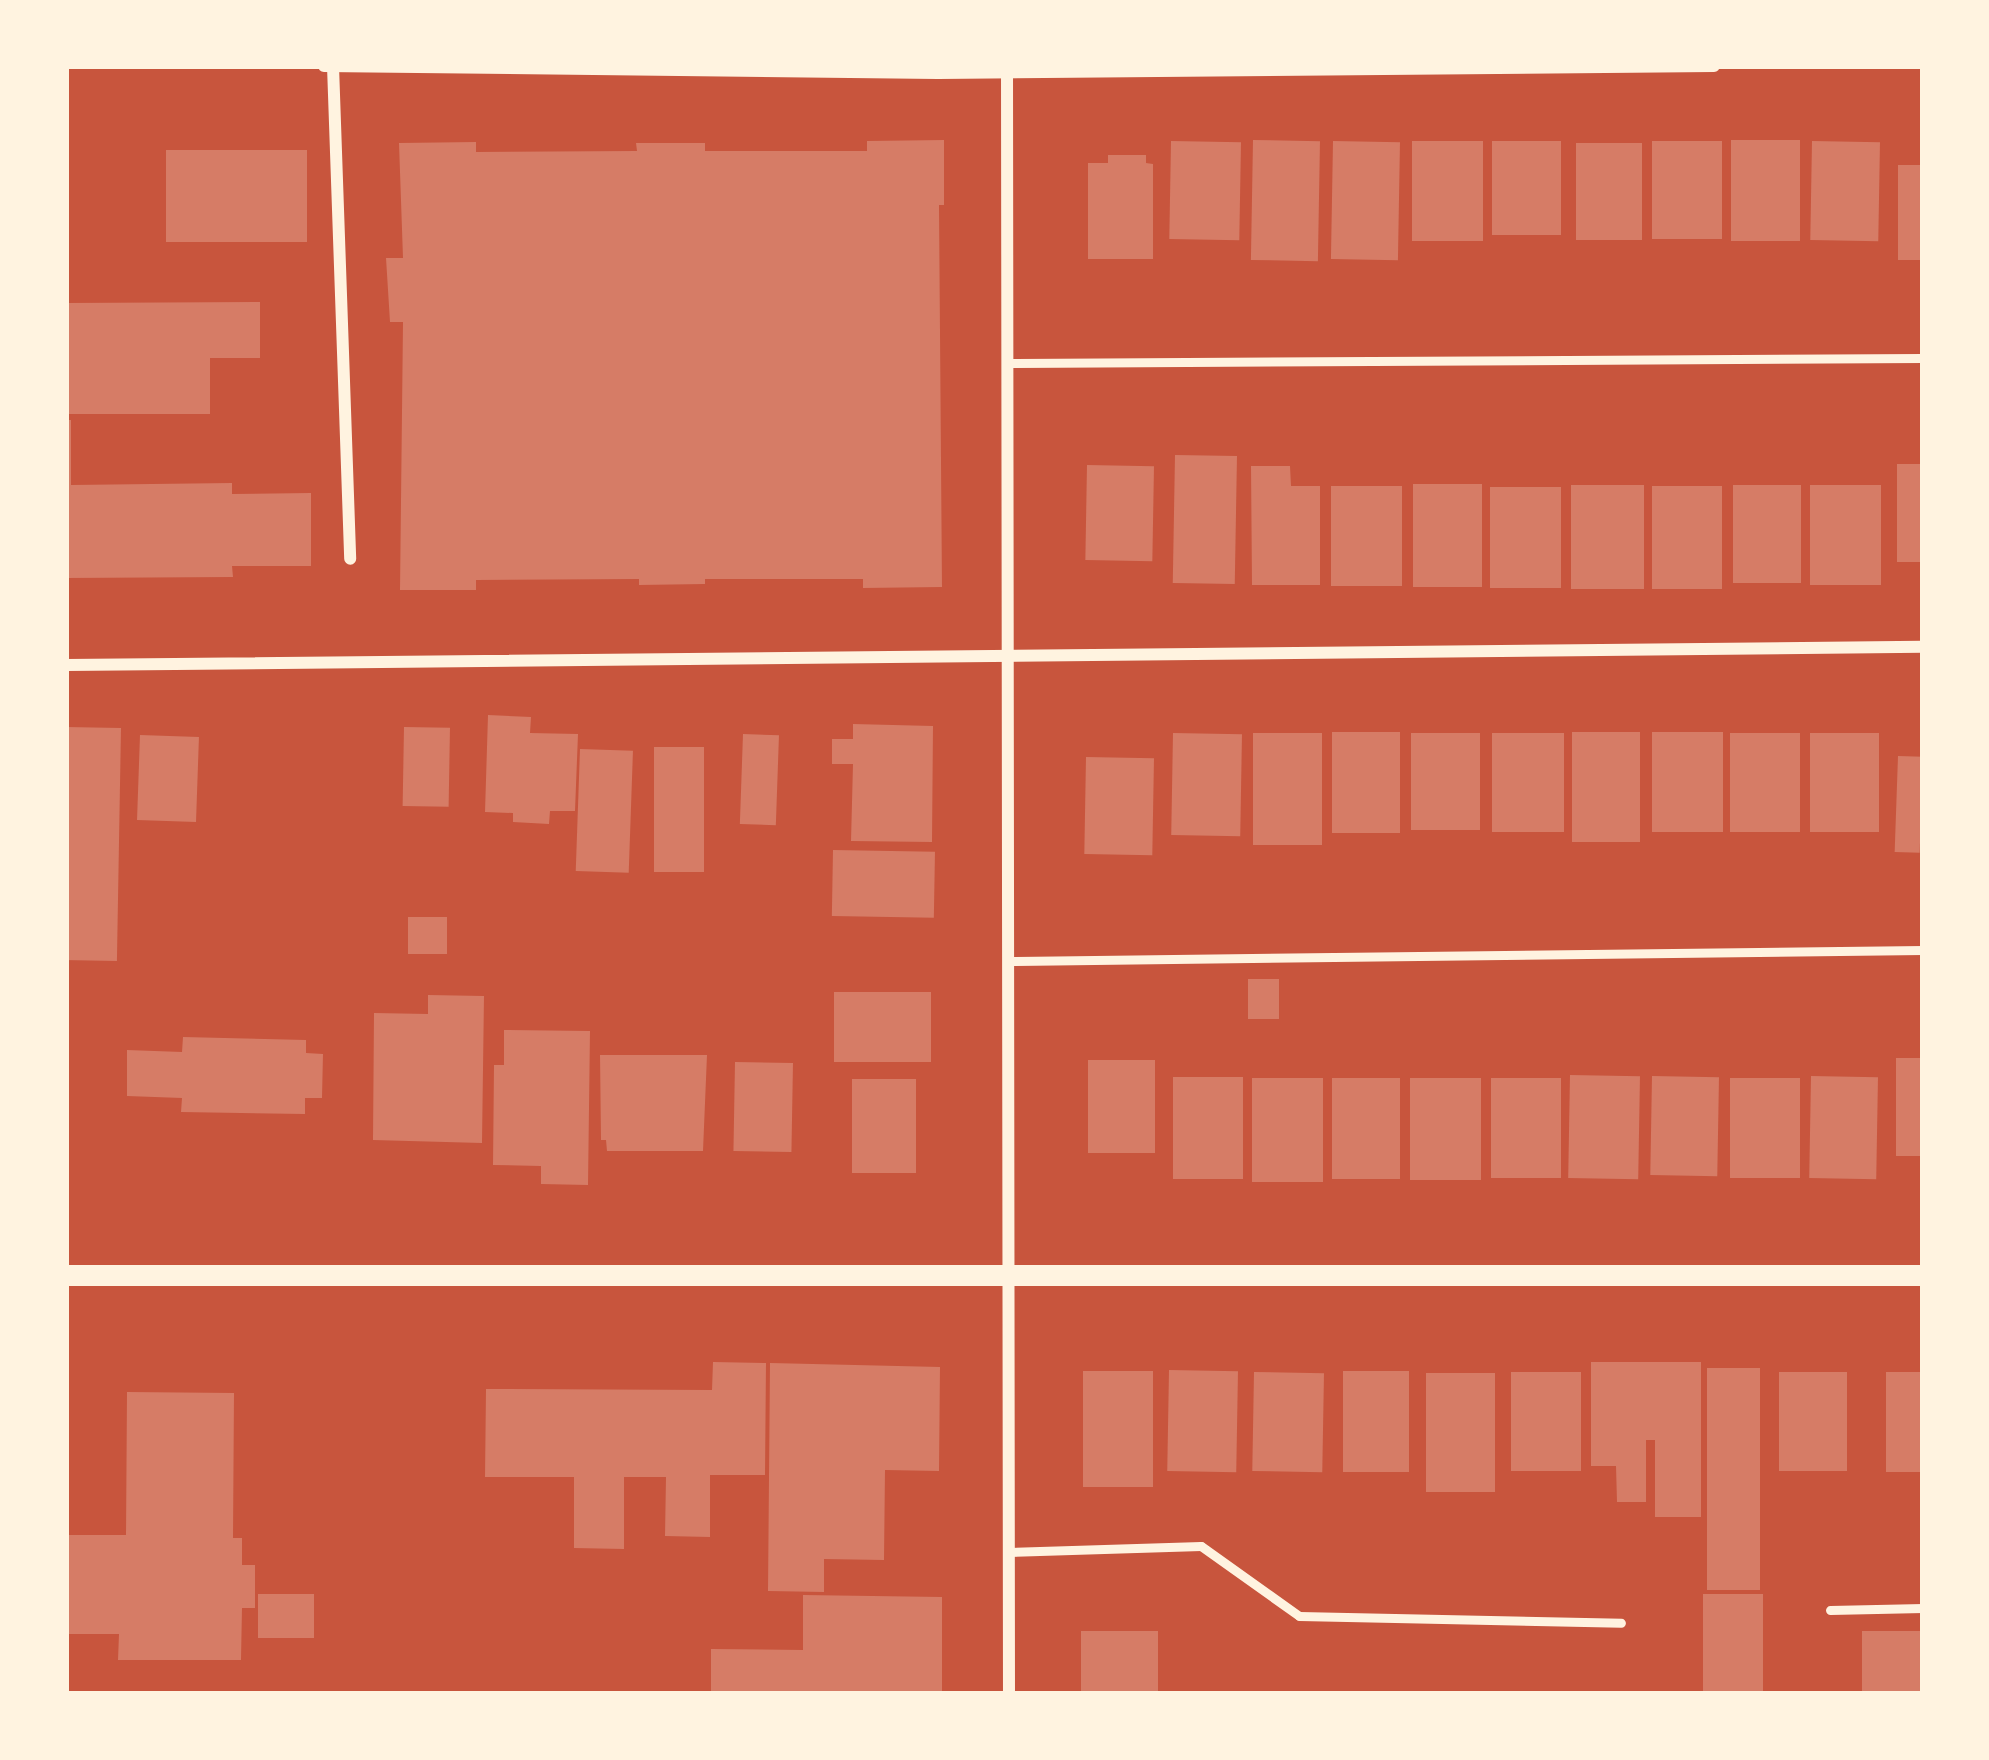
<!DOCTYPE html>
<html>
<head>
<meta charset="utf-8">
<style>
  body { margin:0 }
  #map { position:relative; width:1989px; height:1760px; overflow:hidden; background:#c8553d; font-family:Poppins,sans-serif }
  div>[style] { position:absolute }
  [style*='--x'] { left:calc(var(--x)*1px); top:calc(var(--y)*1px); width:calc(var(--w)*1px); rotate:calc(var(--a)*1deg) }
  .building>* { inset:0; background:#d67c66; transform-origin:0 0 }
  .service>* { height:9px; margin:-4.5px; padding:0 4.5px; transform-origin:4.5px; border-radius:4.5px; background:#fff3e0 }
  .minor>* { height:12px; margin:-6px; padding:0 6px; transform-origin:6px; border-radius:6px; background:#fff3e0 }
  .tertiary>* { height:21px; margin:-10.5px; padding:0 10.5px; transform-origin:10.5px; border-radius:10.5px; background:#fff3e0 }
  span { translate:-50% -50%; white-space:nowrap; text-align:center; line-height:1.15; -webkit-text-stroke:10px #fff3e0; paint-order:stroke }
  .frame { position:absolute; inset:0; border:69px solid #fff3e0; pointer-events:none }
</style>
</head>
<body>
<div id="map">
  <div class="building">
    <div style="clip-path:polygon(944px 140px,944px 205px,939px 205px,942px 587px,863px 588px,863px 579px,705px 579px,705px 584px,639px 585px,639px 579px,476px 580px,476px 590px,400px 590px,403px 322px,390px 322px,386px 258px,403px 258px,399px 143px,476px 142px,476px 152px,637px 151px,636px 143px,705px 143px,705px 151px,867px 151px,867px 141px)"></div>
    <div style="left:1253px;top:140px;width:67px;height:120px;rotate:1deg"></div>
    <div style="left:1731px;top:140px;width:69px;height:101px"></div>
    <div style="left:1171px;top:141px;width:70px;height:98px;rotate:1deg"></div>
    <div style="left:1333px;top:141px;width:67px;height:118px;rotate:1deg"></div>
    <div style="left:1412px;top:141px;width:71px;height:100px"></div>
    <div style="left:1492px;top:141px;width:69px;height:94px"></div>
    <div style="left:1652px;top:141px;width:70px;height:98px"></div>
    <div style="left:1812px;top:141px;width:68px;height:99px;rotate:1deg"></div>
    <div style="left:1576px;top:143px;width:66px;height:97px"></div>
    <div style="left:166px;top:150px;width:141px;height:92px"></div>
    <div style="clip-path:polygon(1108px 155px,1146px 155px,1146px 163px,1153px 164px,1153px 259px,1088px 259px,1088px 163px,1108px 163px)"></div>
    <div style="left:1898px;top:165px;width:25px;height:95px"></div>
    <div style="clip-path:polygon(260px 302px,260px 358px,210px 358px,210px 414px,66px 414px,66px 303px)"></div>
    <div style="clip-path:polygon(66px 420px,71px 420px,71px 485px,232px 483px,232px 494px,311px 493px,311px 566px,232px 566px,233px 577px,66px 578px)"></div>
    <div style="left:1175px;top:455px;width:62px;height:128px;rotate:1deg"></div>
    <div style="left:1897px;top:464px;width:26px;height:98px"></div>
    <div style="left:1087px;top:465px;width:67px;height:95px;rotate:1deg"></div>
    <div style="clip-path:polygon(1251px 466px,1290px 466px,1291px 486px,1320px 486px,1320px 585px,1252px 585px)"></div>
    <div style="left:1482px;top:484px;width:103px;height:69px;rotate:90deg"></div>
    <div style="left:1571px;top:485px;width:73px;height:104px"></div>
    <div style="left:1733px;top:485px;width:68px;height:98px"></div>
    <div style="left:1810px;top:485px;width:71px;height:100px"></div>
    <div style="left:1331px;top:486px;width:71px;height:100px"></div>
    <div style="left:1652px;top:486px;width:70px;height:103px"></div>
    <div style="left:1490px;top:487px;width:71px;height:101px"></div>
    <div style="clip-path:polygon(488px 715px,531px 717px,530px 733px,578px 734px,575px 811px,550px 811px,549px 824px,513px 822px,513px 813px,485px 812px)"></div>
    <div style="clip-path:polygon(853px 724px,933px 726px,932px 842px,851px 841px,853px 764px,832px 764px,832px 739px,853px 739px)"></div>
    <div style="left:66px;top:727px;width:55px;height:233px;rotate:1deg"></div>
    <div style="left:404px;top:727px;width:46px;height:79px;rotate:1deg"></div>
    <div style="left:1332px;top:732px;width:68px;height:101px"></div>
    <div style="left:1572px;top:732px;width:68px;height:110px"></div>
    <div style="left:1652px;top:732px;width:71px;height:100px"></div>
    <div style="left:1173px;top:733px;width:69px;height:102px;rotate:1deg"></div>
    <div style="left:1253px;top:733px;width:69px;height:112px"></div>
    <div style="left:1411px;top:733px;width:69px;height:97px"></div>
    <div style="left:1492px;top:733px;width:72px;height:99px"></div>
    <div style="left:1730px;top:733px;width:70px;height:99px"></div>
    <div style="left:1810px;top:733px;width:69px;height:99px"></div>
    <div style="left:743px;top:734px;width:36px;height:90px;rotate:2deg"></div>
    <div style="left:140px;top:735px;width:59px;height:85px;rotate:2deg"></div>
    <div style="left:704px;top:747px;width:125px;height:50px;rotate:90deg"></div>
    <div style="left:580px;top:749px;width:53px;height:122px;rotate:2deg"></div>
    <div style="left:1898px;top:756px;width:25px;height:96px;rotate:2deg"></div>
    <div style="left:1086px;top:757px;width:68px;height:97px;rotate:1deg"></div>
    <div style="left:833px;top:850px;width:102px;height:66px;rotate:1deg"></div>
    <div style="left:408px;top:917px;width:39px;height:37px"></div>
    <div style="left:1248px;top:979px;width:31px;height:40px"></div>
    <div style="left:834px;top:992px;width:97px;height:70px"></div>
    <div style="clip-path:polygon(428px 995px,484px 996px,482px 1143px,373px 1140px,374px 1013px,428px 1014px)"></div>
    <div style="clip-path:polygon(504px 1030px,590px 1031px,588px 1185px,541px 1184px,541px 1166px,493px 1165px,494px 1065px,504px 1065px)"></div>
    <div style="clip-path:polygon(183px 1037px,306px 1040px,306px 1053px,323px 1054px,322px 1098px,305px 1098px,305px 1114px,181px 1112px,182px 1098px,127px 1096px,127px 1050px,182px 1052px)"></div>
    <div style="clip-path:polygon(600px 1055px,707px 1055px,703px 1151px,607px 1151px,606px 1140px,601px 1140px)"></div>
    <div style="left:1896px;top:1058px;width:27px;height:98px"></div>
    <div style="left:1088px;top:1060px;width:67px;height:93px"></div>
    <div style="left:735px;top:1062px;width:58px;height:89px;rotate:1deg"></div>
    <div style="left:1570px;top:1075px;width:70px;height:103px;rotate:1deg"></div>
    <div style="left:1652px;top:1076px;width:67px;height:99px;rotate:1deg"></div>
    <div style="left:1811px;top:1076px;width:67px;height:102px;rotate:1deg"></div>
    <div style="left:1173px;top:1077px;width:70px;height:102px"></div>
    <div style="left:1252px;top:1078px;width:71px;height:104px"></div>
    <div style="left:1332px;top:1078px;width:68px;height:101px"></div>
    <div style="left:1410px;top:1078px;width:71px;height:102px"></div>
    <div style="left:1491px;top:1078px;width:70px;height:100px"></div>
    <div style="left:1730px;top:1078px;width:70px;height:100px"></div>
    <div style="left:852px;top:1079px;width:64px;height:94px"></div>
    <div style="clip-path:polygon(713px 1362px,766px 1363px,765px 1475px,710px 1475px,710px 1537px,665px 1536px,666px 1477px,624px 1477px,624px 1549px,574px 1548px,574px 1477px,485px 1477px,486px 1389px,712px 1390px)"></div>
    <div style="clip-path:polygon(1591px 1362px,1701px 1362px,1701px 1517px,1655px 1517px,1655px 1440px,1646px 1440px,1646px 1502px,1617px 1502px,1616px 1466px,1591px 1466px)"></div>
    <div style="clip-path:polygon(770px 1363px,940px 1367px,939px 1471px,885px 1470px,884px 1560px,824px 1559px,824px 1592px,768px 1591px)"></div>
    <div style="left:1707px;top:1368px;width:53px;height:222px"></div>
    <div style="left:1169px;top:1370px;width:69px;height:101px;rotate:1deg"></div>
    <div style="left:1083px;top:1371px;width:70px;height:116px"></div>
    <div style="left:1343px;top:1371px;width:66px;height:101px"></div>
    <div style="left:1254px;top:1372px;width:70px;height:99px;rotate:1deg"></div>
    <div style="left:1511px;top:1372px;width:70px;height:99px"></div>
    <div style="left:1779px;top:1372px;width:68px;height:99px"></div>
    <div style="left:1886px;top:1372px;width:37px;height:100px"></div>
    <div style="left:1495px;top:1373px;width:119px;height:69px;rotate:90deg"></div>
    <div style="clip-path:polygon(127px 1392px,234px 1393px,233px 1538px,242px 1538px,242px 1565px,255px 1565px,255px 1608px,242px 1608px,241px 1660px,118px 1660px,119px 1634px,66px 1634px,66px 1535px,126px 1535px)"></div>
    <div style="left:258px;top:1594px;width:56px;height:44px"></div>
    <div style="left:1703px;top:1594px;width:60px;height:100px"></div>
    <div style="clip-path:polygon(803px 1595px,942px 1597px,942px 1694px,711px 1694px,711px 1649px,803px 1650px)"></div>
    <div style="left:1081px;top:1631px;width:77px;height:63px"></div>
    <div style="left:1862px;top:1631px;width:61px;height:63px"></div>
  </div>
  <div class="service">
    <div style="--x:1007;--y:363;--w:916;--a:-0.31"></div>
    <div style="--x:1008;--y:961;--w:915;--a:-0.69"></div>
    <div style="--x:1008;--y:1552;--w:193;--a:-1.8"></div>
    <div style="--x:1201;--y:1546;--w:120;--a:35.5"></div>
    <div style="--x:1299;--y:1616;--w:322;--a:1.2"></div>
    <div style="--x:1830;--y:1610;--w:93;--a:-1.2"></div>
  </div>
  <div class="minor">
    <div style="--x:324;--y:66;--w:614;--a:0.65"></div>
    <div style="--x:938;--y:73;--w:776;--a:-0.52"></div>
    <div style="--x:333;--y:66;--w:493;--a:88"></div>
    <div style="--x:1007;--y:66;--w:1628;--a:89.93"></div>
    <div style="--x:66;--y:665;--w:1857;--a:-0.56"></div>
  </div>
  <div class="tertiary">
    <div style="--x:66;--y:1275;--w:1857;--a:0"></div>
  </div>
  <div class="frame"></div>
</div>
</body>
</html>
